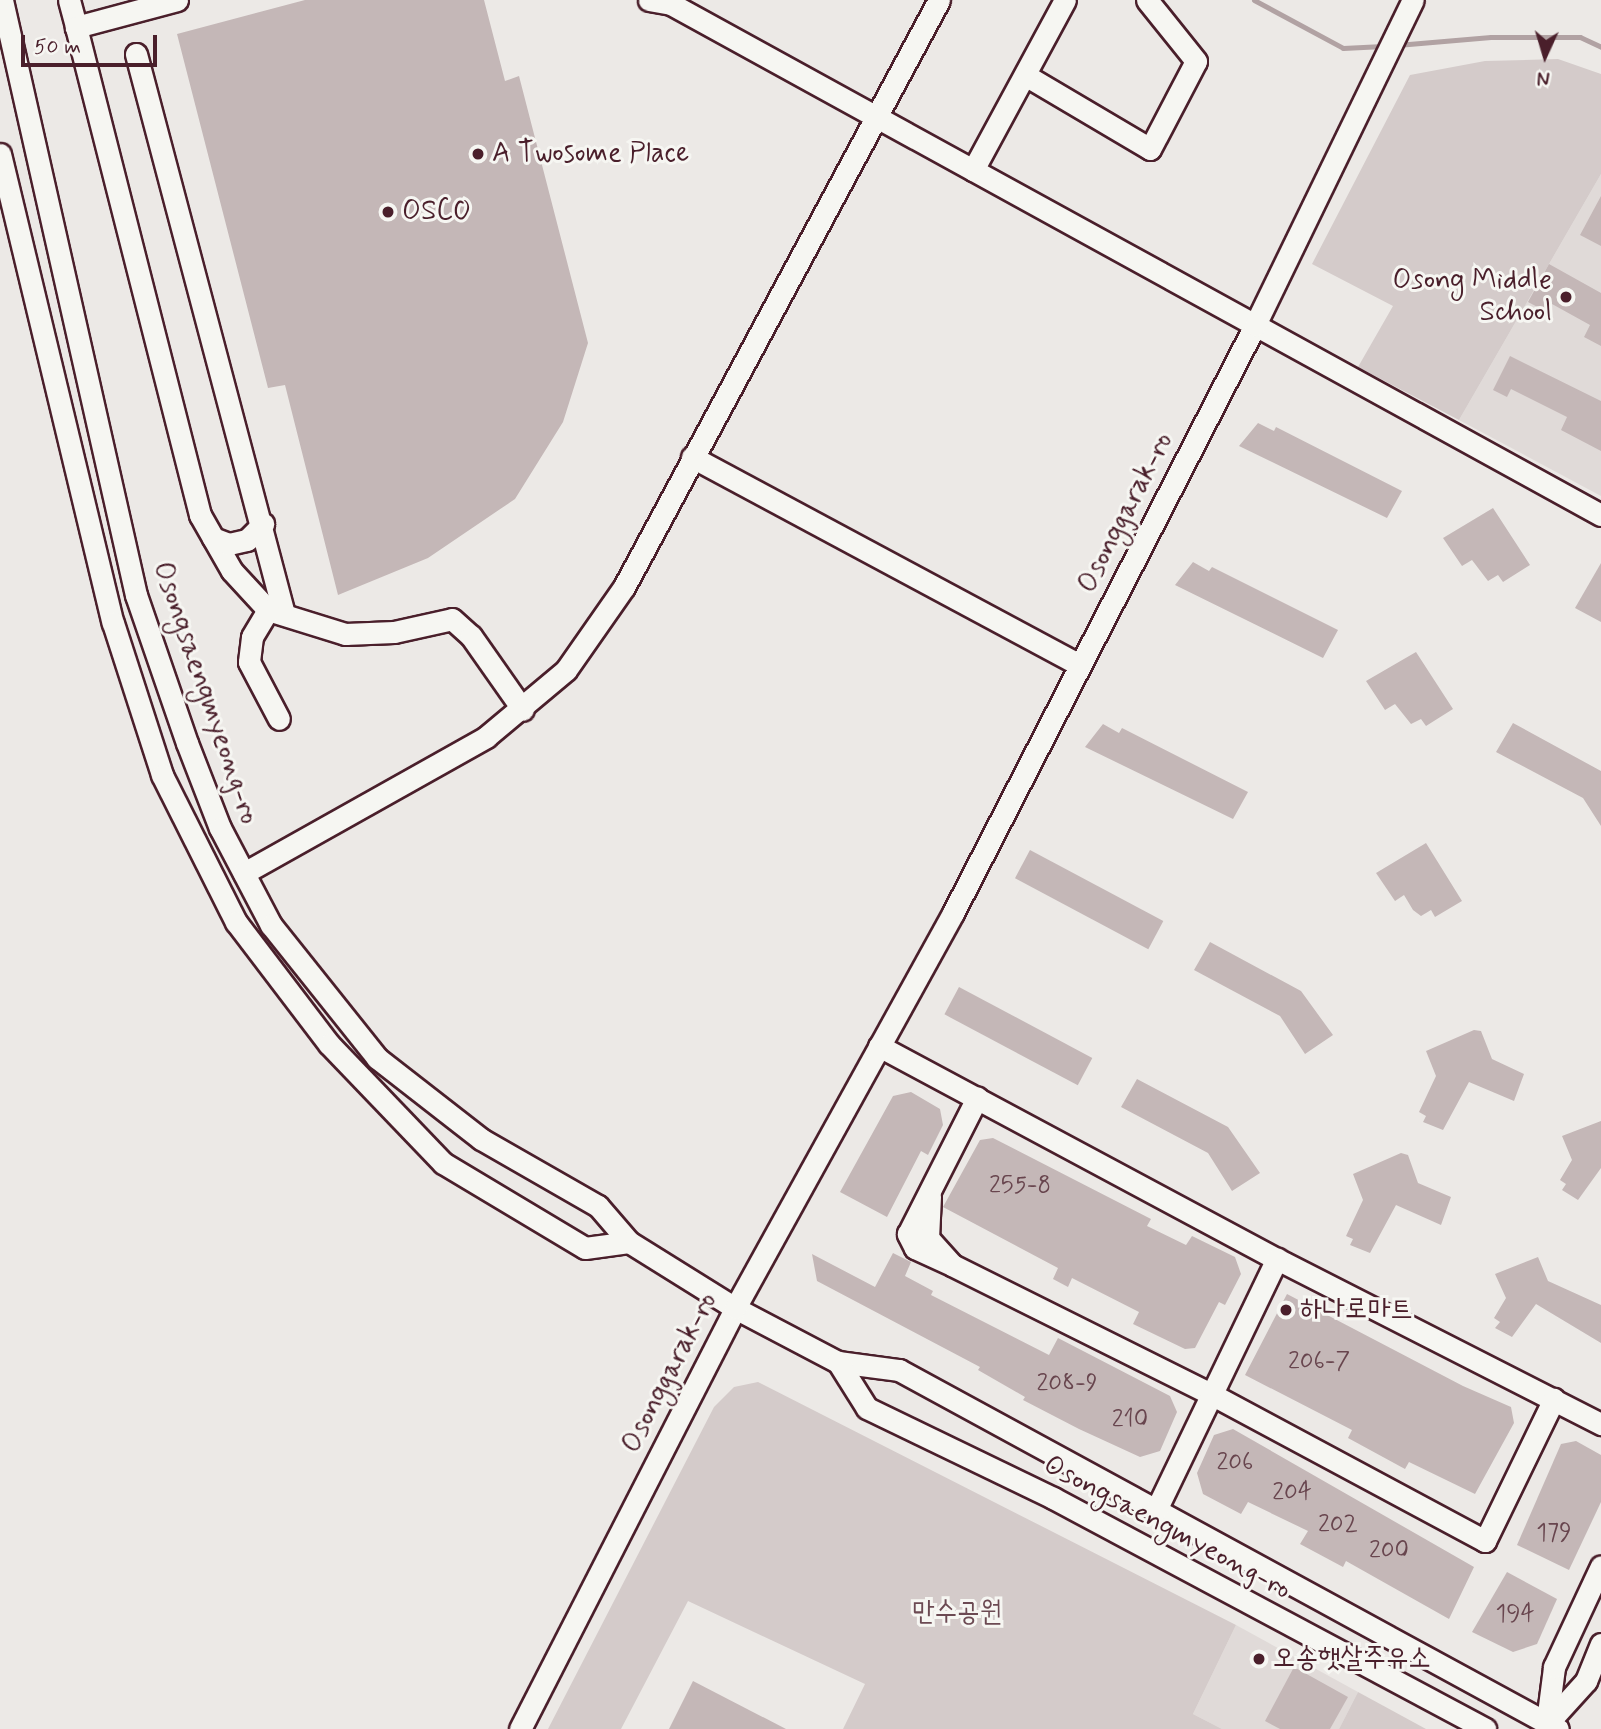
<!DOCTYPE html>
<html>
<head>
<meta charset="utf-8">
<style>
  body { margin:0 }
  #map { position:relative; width:1601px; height:1729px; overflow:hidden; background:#ece9e6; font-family:Mynerve,"Poor Story",sans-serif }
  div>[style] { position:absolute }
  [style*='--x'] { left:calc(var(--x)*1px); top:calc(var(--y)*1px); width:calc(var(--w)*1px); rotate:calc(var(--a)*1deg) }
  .built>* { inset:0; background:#e0dad8 }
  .green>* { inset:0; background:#d4cbca }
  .stream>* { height:5px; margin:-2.5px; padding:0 2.5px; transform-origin:2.5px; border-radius:2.5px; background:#b1a2a3 }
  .building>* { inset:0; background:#c4b7b7; transform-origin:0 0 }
  .roads { filter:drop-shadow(2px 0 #4a1f2b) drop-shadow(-2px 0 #4a1f2b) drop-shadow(0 2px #4a1f2b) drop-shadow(0 -2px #4a1f2b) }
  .minor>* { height:21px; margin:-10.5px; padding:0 10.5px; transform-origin:10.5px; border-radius:10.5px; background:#f6f6f2 }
  .dots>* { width:19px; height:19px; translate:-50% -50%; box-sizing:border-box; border:4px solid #f6f6f2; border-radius:50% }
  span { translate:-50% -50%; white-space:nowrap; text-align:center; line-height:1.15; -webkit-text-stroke:6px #f6f6f2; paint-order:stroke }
  .number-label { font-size:24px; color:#68454e }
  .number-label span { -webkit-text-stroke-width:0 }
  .poi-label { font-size:28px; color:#4a1f2b }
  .left { translate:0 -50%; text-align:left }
  .right { translate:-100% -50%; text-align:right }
  .street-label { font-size:28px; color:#4a1f2b }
  .park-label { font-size:28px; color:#6c4a53 }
  .north { position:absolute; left:1510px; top:21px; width:70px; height:70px; -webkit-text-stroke:5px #f6f6f2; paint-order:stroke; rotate:184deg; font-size:19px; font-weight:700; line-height:28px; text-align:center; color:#4a1f2b }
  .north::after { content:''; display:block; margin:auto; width:24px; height:32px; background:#4a1f2b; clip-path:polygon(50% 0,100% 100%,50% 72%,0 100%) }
  .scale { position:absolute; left:21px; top:35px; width:136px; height:32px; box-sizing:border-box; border:4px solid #4a1f2b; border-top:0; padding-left:9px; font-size:21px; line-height:24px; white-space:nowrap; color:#4a1f2b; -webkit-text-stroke:5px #f6f6f2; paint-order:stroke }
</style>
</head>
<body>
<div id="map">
  <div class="built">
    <div style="clip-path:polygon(1601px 174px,1601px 496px,1459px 420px)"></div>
    <div style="clip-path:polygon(1236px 1625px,1358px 1692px,1339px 1729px,1222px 1729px,1193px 1714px)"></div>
  </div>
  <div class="green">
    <div style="clip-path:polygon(1558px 59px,1601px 74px,1601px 174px,1459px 420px,1358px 367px,1393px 306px,1312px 264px,1410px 75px,1485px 61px)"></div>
    <div style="clip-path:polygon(758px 1382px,1236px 1625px,1193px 1714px,1222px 1729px,843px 1729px,865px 1684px,688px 1601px,621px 1729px,548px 1729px,714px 1407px,734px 1387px)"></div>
    <div style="clip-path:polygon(1358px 1692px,1426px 1729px,1339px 1729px)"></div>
  </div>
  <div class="stream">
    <div style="--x:1254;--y:0;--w:101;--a:28.3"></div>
    <div style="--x:1343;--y:48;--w:40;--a:-2.9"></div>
    <div style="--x:1397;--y:45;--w:94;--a:-4.9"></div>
    <div style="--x:1491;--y:37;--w:89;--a:0"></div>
    <div style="--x:1580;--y:37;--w:23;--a:25"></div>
  </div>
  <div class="building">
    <div style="clip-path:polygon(305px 0,484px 0,505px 81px,519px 76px,588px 343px,563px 422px,515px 499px,428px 558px,338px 595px,285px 385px,268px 388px,177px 34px)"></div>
    <div style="clip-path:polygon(1601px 196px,1601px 246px,1580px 235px)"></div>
    <div style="clip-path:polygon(1549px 264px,1601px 293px,1601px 346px,1584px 337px,1590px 325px,1552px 304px,1547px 312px,1528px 302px)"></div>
    <div style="clip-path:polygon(1510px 356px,1601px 401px,1601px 451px,1561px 430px,1567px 417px,1511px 389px,1507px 397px,1493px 390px)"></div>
    <div style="clip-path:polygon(1258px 423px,1274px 431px,1276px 427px,1402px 491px,1387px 518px,1239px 446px)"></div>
    <div style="clip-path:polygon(1493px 508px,1530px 565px,1503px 582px,1498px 575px,1488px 581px,1472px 560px,1462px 566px,1443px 538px)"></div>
    <div style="clip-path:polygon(1193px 562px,1209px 571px,1212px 567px,1338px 630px,1323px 658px,1175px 585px)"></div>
    <div style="clip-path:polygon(1601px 563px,1601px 622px,1575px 608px)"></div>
    <div style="clip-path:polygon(1416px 652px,1453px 709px,1426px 726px,1421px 719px,1411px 724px,1395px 704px,1385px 710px,1366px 681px)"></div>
    <div style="clip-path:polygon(1513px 723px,1601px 771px,1601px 826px,1583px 798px,1496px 752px)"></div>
    <div style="clip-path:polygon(1103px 724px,1119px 733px,1122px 728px,1248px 792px,1233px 819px,1085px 747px)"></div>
    <div style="clip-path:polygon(1426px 843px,1462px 901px,1435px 917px,1431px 910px,1421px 916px,1413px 910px,1404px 895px,1395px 901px,1376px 873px)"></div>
    <div style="left:1030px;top:850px;width:151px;height:32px;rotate:28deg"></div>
    <div style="clip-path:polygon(1210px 942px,1301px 991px,1333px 1035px,1305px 1054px,1280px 1016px,1194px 970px)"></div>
    <div style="left:959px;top:987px;width:151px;height:31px;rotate:28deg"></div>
    <div style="clip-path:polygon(1474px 1030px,1481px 1031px,1492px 1059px,1524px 1074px,1514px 1101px,1469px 1082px,1443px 1130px,1423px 1122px,1426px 1116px,1419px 1112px,1436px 1076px,1426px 1051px)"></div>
    <div style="clip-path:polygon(1137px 1079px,1228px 1127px,1260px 1173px,1232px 1191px,1208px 1153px,1121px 1107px)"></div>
    <div style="clip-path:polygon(911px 1092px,940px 1109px,943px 1125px,928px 1155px,921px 1151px,887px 1217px,840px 1192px,893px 1096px)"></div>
    <div style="clip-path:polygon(1601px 1121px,1601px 1168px,1578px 1200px,1562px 1190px,1566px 1184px,1560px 1180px,1572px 1160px,1562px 1136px)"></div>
    <div style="clip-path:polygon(993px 1138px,1151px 1219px,1147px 1226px,1186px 1245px,1192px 1236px,1235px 1257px,1241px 1274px,1225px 1305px,1219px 1302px,1195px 1348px,1185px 1349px,1133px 1324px,1139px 1312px,1072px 1278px,1068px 1287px,1053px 1279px,1058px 1268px,943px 1207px,980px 1140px)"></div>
    <div style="clip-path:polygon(1401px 1153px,1408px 1155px,1418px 1183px,1451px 1197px,1441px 1225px,1396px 1205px,1370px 1253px,1350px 1245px,1353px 1239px,1346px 1236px,1363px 1200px,1353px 1174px)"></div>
    <div style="clip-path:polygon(893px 1253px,911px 1262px,905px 1276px,933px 1291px,931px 1295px,1049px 1355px,1058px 1338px,1170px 1396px,1177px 1412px,1160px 1451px,1140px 1457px,1079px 1429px,1023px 1400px,1025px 1397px,978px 1370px,980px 1367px,817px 1281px,812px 1254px,875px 1287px)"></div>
    <div style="clip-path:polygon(1538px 1257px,1548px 1281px,1601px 1305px,1601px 1343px,1536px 1304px,1512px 1337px,1495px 1328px,1500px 1322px,1494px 1318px,1506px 1298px,1495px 1274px)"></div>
    <div style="clip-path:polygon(1287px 1294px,1463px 1386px,1511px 1407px,1514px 1423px,1475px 1494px,1409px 1462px,1405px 1469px,1348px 1438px,1352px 1430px,1245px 1375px)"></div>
    <div style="clip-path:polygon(1233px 1429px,1474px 1567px,1449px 1619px,1346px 1561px,1343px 1567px,1300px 1544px,1308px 1531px,1248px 1502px,1241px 1514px,1203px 1494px,1197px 1473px,1214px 1435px)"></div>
    <div style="clip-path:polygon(1576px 1441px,1601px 1455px,1601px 1502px,1569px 1570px,1517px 1545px,1561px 1444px)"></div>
    <div style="clip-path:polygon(1507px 1572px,1557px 1599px,1537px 1644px,1513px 1652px,1472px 1632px)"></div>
    <div style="clip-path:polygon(1294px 1667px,1348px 1697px,1330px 1729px,1280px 1729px,1265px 1721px)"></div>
    <div style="clip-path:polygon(693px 1681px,786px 1729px,669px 1729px)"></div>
  </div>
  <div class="roads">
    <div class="minor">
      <div style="--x:2;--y:0;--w:610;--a:77.31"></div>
      <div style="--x:136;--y:595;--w:157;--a:71"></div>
      <div style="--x:187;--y:743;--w:91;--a:68.8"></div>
      <div style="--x:220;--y:828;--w:110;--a:62.3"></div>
      <div style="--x:271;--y:925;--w:170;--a:51.4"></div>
      <div style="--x:377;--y:1058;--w:132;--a:37.9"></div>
      <div style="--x:481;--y:1139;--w:135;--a:29.8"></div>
      <div style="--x:598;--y:1206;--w:48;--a:49.3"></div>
      <div style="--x:629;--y:1242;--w:125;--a:31.9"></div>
      <div style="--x:735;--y:1308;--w:116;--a:27.7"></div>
      <div style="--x:838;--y:1362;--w:62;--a:7.5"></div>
      <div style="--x:899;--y:1370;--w:750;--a:28.58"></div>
      <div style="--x:69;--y:0;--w:28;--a:75"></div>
      <div style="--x:177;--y:0;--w:105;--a:165"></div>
      <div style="--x:76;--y:27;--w:504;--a:75.74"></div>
      <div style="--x:200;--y:515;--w:64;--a:60.3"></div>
      <div style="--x:232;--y:571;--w:53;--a:47.3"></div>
      <div style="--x:268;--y:610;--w:81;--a:17.3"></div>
      <div style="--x:345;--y:634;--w:49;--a:-2.3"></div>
      <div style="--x:394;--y:632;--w:59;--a:-12.6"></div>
      <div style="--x:452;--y:619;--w:25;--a:42"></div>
      <div style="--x:471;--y:636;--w:90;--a:54.9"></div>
      <div style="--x:649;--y:0;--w:22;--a:10"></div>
      <div style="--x:671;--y:4;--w:1061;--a:28.79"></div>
      <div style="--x:136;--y:54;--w:579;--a:75.2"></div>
      <div style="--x:1025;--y:75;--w:145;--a:30.6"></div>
      <div style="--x:1150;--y:149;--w:99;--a:-62.4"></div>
      <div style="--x:1196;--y:61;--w:78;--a:-128.8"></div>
      <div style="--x:0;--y:154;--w:482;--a:76.5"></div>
      <div style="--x:113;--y:623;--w:160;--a:72.1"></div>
      <div style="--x:162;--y:775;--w:165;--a:63.3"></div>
      <div style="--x:236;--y:922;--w:153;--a:52.7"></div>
      <div style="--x:329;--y:1044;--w:165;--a:46.2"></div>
      <div style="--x:443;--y:1163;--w:165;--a:30.9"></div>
      <div style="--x:585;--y:1248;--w:44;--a:-7.8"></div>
      <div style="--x:973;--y:170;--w:193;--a:-61.6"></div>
      <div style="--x:692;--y:457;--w:440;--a:28.2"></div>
      <div style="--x:213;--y:538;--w:17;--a:21"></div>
      <div style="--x:229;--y:544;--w:18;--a:-13"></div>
      <div style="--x:247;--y:540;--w:23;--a:-45"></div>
      <div style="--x:268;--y:610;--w:31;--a:121"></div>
      <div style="--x:252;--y:637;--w:25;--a:97"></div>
      <div style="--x:249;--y:662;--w:64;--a:62.2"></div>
      <div style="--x:244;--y:873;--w:278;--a:-29.3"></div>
      <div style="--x:486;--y:737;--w:104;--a:-39.9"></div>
      <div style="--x:566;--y:670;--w:101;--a:-55.1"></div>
      <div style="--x:624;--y:587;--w:666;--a:-61.78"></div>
      <div style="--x:879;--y:1046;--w:451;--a:28.2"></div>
      <div style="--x:1277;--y:1259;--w:364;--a:27"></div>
      <div style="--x:930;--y:1196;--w:42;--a:92.7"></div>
      <div style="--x:928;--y:1238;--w:36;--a:48"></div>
      <div style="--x:952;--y:1265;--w:41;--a:-155.3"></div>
      <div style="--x:915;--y:1248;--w:16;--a:-117"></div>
      <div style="--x:908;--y:1234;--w:153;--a:-63.1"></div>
      <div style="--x:952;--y:1265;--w:289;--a:26.5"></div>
      <div style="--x:1211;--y:1394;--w:311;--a:28.2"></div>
      <div style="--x:1485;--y:1541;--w:158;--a:-64.1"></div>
      <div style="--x:838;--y:1362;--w:54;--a:57.8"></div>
      <div style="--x:867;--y:1408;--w:207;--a:25.8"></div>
      <div style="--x:1053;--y:1498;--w:490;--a:28.1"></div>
      <div style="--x:1156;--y:1510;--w:279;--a:-64.3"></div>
      <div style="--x:1547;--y:1724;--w:58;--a:-47.8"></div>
      <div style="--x:1586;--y:1681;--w:40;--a:-68"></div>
      <div style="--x:520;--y:1729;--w:473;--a:-62.9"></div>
      <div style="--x:735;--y:1308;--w:451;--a:-61.1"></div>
      <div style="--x:953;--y:913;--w:661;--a:-62.81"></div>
      <div style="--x:1255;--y:325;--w:361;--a:-64.1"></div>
      <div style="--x:1546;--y:1729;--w:63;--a:-82.6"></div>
      <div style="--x:1554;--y:1667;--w:111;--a:-65"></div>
    </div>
  </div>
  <div class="dots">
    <div style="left:478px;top:154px;background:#4a1f2b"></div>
    <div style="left:388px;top:212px;background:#4a1f2b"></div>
    <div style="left:1566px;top:297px;background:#4a1f2b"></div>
    <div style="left:1286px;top:1310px;background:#4a1f2b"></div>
    <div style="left:1259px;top:1659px;background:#4a1f2b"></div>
  </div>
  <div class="number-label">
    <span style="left:1020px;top:1186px">255-8</span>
    <span style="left:1319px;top:1362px">206-7</span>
    <span style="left:1067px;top:1384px">208-9</span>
    <span style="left:1130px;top:1420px">210</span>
    <span style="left:1235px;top:1463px">206</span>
    <span style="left:1292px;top:1493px">204</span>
    <span style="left:1338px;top:1525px">202</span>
    <span style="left:1554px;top:1534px">179</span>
    <span style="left:1389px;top:1551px">200</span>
    <span style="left:1515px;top:1615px">194</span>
  </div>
  <div class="poi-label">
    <span class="left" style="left:492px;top:154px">A Twosome Place</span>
    <span class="left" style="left:402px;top:212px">OSCO</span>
    <span class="right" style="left:1552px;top:297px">Osong Middle<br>School</span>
    <span class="left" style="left:1300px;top:1310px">하나로마트</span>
    <span class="left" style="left:1273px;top:1659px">오송햇살주유소</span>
  </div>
  <div class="street-label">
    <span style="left:1126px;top:513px;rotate:-63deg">Osonggarak-ro</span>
    <span style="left:205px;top:693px;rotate:71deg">Osongsaengmyeong-ro</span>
    <span style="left:670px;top:1373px;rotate:-63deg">Osonggarak-ro</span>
    <span style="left:1167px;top:1528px;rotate:28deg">Osongsaengmyeong-ro</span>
  </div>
  <div class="park-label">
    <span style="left:957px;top:1613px">만수공원</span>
  </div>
  <div class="north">N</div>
  <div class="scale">50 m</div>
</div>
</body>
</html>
